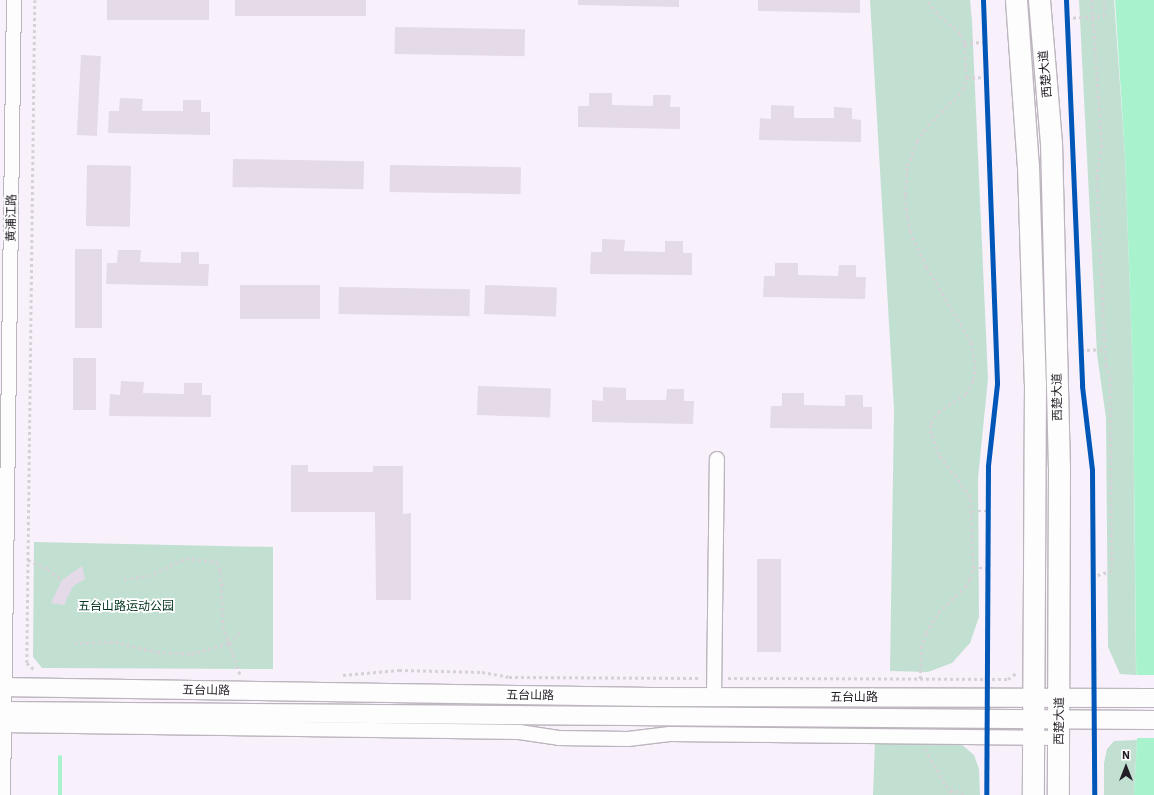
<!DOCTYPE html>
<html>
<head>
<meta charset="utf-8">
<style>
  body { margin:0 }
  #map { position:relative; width:1154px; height:795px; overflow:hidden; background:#f8f1fb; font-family:"IBM Plex Sans","Noto Sans SC",sans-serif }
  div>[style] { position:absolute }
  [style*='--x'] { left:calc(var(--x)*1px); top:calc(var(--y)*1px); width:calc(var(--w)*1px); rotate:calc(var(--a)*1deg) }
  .green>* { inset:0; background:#c2e0d2 }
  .water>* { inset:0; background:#a8f2ce }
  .pier>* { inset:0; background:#f8f1fb; transform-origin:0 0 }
  .stream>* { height:4px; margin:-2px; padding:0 2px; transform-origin:2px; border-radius:2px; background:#a8f2ce }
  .building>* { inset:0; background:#e4dae8; transform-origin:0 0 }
  .path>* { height:2.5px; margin-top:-1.25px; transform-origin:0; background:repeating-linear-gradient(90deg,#d4d2d6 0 3px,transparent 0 6px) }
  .roads { filter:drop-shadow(1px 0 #bcb5be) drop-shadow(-1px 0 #bcb5be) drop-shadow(0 1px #bcb5be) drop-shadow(0 -1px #bcb5be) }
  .minor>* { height:14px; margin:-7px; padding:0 7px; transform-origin:7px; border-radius:7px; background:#fefdfe }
  .major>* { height:18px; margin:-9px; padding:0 9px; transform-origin:9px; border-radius:9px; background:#fefdfe }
  .highway>* { height:21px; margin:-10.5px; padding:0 10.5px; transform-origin:10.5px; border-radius:10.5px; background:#fefdfe }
  .cycleway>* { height:5px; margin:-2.5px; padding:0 2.5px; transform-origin:2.5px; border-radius:2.5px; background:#0057b8 }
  span { translate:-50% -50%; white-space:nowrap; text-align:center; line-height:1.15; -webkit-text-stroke:3.5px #fff; paint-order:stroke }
  .street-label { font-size:12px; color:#231d25 }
  .park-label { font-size:12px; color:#033520 }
  .north { position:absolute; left:1106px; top:747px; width:40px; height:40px; -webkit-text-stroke:3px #fff; paint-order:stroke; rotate:0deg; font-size:11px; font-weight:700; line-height:16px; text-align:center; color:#231d25 }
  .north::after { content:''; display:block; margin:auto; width:14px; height:18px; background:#231d25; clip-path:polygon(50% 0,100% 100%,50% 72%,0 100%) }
</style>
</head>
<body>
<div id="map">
  <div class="green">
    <div style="clip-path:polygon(870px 0,970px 0,972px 21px,988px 379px,978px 478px,979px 617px,970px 643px,952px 663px,928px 672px,890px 671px,894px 409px)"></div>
    <div style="clip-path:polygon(1079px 0,1114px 0,1125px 156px,1133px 375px,1136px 675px,1120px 674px,1108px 647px,1106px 418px,1097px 354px)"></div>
    <div style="clip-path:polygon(34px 542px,273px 547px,273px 669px,42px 668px,33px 657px)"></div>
    <div style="clip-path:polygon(1137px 740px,1134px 795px,1104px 795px,1104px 763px,1107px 749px,1114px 741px)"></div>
    <div style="clip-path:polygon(875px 742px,960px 743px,974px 755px,979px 769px,980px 795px,873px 795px)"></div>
  </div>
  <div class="water">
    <div style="clip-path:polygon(1115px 0,1154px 0,1154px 795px,1134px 795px,1137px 740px,1133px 375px,1125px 156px)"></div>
  </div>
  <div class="pier">
    <div style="left:1134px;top:675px;width:20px;height:63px"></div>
  </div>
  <div class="stream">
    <div style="--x:60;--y:757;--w:38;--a:90"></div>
  </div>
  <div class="building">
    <div style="left:107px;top:0;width:102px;height:20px"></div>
    <div style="left:235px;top:0;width:131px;height:16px"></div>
    <div style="clip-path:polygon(578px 0,679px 0,679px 7px,578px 5px)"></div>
    <div style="clip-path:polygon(758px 0,860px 0,860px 13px,758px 11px)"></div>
    <div style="left:395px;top:27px;width:130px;height:27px;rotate:1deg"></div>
    <div style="left:81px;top:55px;width:20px;height:80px;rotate:3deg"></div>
    <div style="clip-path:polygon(589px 93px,612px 93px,612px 105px,653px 106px,653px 95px,671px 95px,670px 107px,680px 107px,680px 129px,578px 127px,578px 106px,589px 106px)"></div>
    <div style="clip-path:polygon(120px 98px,143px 99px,142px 111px,183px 111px,183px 100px,201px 100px,201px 112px,210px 112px,210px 135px,108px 133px,109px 111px,119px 111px)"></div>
    <div style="clip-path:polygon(771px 105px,794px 106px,794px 118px,834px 118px,834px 107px,852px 108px,852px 119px,861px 120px,861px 142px,759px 140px,760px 118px,771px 119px)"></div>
    <div style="left:233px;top:159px;width:131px;height:28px;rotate:1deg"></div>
    <div style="left:87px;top:165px;width:44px;height:61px;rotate:1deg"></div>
    <div style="left:390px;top:165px;width:131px;height:27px;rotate:1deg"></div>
    <div style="clip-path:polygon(602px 239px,625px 240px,624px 251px,665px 252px,665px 241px,683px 241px,683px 253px,692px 253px,692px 275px,590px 274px,591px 252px,602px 252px)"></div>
    <div style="left:75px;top:249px;width:27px;height:79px"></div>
    <div style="clip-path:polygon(118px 250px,141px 250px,140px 262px,181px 263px,181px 252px,199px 252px,199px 264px,209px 264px,208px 286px,106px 284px,107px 263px,117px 263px)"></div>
    <div style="clip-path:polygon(775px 263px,798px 263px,798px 275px,838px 276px,839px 265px,856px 265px,856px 277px,866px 277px,865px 299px,763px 297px,764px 276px,775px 276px)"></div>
    <div style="left:240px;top:285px;width:80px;height:34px"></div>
    <div style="left:485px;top:285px;width:72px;height:29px;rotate:2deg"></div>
    <div style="left:339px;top:287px;width:131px;height:27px;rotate:1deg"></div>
    <div style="left:73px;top:358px;width:23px;height:52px"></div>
    <div style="clip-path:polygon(121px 381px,144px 382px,143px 393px,184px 394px,184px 383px,202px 383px,202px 395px,211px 395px,211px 417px,109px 416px,110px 394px,120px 395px)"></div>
    <div style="left:478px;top:386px;width:73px;height:29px;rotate:2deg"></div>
    <div style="clip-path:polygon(603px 387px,626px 388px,626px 400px,666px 400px,667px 389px,684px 389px,684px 401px,694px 401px,693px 424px,592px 422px,592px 400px,603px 401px)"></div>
    <div style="clip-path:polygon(782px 393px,804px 393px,804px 405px,845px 406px,845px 395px,863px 395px,863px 407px,872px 407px,872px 429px,770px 428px,771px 406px,782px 406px)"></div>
    <div style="clip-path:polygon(291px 465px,308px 465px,308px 472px,373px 472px,373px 466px,403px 466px,403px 514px,411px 513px,411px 600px,376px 600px,375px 512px,291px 512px)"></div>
    <div style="left:757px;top:559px;width:24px;height:93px"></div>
    <div style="clip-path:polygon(82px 566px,85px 579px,73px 586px,64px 605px,51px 603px,62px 580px)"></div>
  </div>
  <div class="path">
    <div style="--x:35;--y:0;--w:663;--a:90.69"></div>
    <div style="--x:27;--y:663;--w:12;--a:42"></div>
    <div style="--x:1092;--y:0;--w:145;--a:86.1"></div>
    <div style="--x:1102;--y:145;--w:32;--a:99"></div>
    <div style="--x:1097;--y:177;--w:188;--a:87.3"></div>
    <div style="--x:1106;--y:365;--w:14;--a:73"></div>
    <div style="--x:1110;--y:378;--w:193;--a:89.4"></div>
    <div style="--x:1112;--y:571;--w:20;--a:162"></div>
    <div style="--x:1067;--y:18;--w:37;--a:-3"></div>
    <div style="--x:1104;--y:16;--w:16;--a:-90"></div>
    <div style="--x:964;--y:43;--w:21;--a:-3"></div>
    <div style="--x:966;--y:78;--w:20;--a:-3"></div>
    <div style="--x:1081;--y:350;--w:24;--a:-2"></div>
    <div style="--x:972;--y:511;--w:16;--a:0"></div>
    <div style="--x:28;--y:560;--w:22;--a:24"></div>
    <div style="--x:48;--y:569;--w:18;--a:38"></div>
    <div style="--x:973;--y:568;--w:15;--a:0"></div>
    <div style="--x:124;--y:579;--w:24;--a:-7"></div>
    <div style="--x:148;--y:576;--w:42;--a:-25.3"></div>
    <div style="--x:186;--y:558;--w:31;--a:7"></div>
    <div style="--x:217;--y:562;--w:11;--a:68"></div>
    <div style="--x:221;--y:572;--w:54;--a:87.9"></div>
    <div style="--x:223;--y:626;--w:51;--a:70.5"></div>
    <div style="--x:221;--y:585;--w:5;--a:-11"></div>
    <div style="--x:74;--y:643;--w:41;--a:-1.4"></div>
    <div style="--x:115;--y:642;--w:43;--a:13.4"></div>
    <div style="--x:157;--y:652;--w:34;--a:3"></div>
    <div style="--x:191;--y:654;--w:40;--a:-16"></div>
    <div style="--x:229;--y:643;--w:18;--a:-45"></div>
    <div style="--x:343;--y:675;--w:56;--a:-5.1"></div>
    <div style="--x:399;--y:670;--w:83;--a:1.4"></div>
    <div style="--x:482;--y:672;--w:27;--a:10"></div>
    <div style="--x:509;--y:677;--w:192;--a:0.3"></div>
    <div style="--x:728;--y:678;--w:280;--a:0.2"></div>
    <div style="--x:1008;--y:679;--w:10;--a:-37"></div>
    <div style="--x:920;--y:679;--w:31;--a:-88"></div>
    <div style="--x:921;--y:648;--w:16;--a:-72"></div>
    <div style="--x:926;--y:633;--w:23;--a:-59"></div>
    <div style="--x:938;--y:613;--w:37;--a:-44"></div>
    <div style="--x:965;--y:587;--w:9;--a:-58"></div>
    <div style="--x:970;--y:579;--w:11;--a:-75"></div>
    <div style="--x:973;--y:568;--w:71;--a:-92.4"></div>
    <div style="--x:970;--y:497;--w:52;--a:-126.4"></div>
    <div style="--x:939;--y:455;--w:22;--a:-111"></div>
    <div style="--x:931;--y:434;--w:11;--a:-95"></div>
    <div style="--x:930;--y:423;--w:14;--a:-54"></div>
    <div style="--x:938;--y:412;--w:33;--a:-33"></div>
    <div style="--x:966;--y:394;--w:16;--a:-63"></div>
    <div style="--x:973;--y:380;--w:11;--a:-80"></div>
    <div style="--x:975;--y:369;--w:27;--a:-98"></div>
    <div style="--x:971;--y:342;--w:87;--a:-121"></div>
    <div style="--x:926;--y:267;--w:38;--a:-115"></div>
    <div style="--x:910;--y:232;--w:15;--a:-101"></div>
    <div style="--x:907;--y:217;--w:22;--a:-95"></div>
    <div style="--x:905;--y:195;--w:29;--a:-86"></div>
    <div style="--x:907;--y:166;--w:27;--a:-68"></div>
    <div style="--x:917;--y:141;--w:19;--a:-55"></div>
    <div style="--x:928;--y:125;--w:49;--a:-45"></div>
    <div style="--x:963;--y:90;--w:12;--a:-76"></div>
    <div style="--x:966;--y:78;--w:35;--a:-93"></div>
    <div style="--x:964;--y:43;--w:10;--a:-114"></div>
    <div style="--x:960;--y:34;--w:30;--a:-139"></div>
    <div style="--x:937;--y:14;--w:17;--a:-126"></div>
    <div style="--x:925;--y:749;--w:53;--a:59.6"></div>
    <div style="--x:950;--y:789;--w:17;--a:21"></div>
    <div style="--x:951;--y:790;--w:6;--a:51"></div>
  </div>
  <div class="roads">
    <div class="minor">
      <div style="--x:714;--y:697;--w:238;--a:-89.3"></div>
      <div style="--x:0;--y:725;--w:519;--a:0.77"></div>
      <div style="--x:519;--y:732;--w:40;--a:8.5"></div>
      <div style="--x:559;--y:738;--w:69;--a:0.8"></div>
      <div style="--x:628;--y:739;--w:42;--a:-6.8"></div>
      <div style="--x:670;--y:734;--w:389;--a:0.6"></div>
      <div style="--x:3;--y:795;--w:795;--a:-89.21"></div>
    </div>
    <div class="major">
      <div style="--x:0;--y:687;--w:652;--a:0.88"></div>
      <div style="--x:652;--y:697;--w:502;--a:0.11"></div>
      <div style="--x:0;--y:711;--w:1154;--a:0.45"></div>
    </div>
    <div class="highway">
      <div style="--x:1016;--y:0;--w:166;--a:85.9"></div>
      <div style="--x:1028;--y:166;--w:217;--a:88.2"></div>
      <div style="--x:1035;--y:383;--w:412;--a:90.3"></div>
      <div style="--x:1039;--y:0;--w:143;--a:85.2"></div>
      <div style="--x:1051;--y:142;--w:325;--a:88.6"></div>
      <div style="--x:1059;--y:467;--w:328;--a:90.2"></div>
    </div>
  </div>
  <div class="cycleway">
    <div style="--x:983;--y:0;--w:384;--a:87.9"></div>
    <div style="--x:997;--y:384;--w:82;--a:96.3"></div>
    <div style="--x:988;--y:466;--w:329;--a:90.3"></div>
    <div style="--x:1066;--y:0;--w:386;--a:87.6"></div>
    <div style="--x:1082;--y:386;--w:85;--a:83.2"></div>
    <div style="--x:1092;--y:470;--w:325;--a:89.6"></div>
  </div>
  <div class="street-label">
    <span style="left:1045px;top:74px;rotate:-95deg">西楚大道</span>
    <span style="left:11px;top:218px;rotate:-89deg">黄浦江路</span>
    <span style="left:1057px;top:397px;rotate:-91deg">西楚大道</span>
    <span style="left:206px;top:690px;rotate:1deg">五台山路</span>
    <span style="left:530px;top:695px;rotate:1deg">五台山路</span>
    <span style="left:854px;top:697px">五台山路</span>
    <span style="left:1059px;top:721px;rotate:-89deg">西楚大道</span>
  </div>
  <div class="park-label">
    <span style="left:126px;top:606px">五台山路运动公园</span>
  </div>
  <div class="north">N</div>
</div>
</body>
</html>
